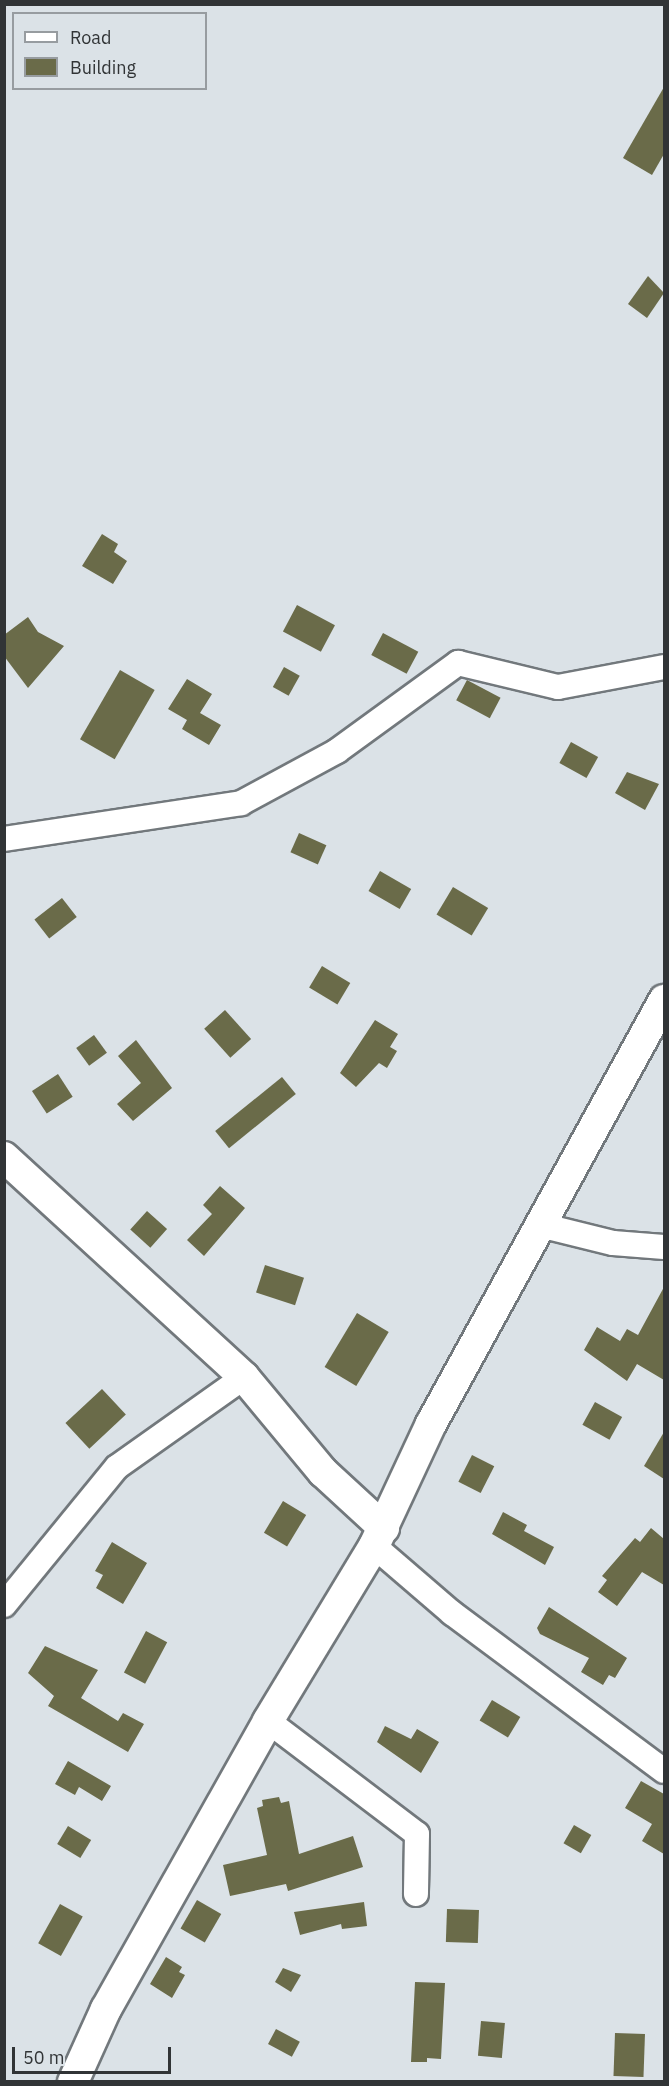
<!DOCTYPE html>
<html>
<head>
<meta charset="utf-8">
<style>
  body { margin:0 }
  #map { position:relative; width:669px; height:2086px; overflow:hidden; background:#dbe2e7; font-family:"IBM Plex Sans",sans-serif }
  div>[style] { position:absolute }
  [style*='--x'] { left:calc(var(--x)*1px); top:calc(var(--y)*1px); width:calc(var(--w)*1px); rotate:calc(var(--a)*1deg) }
  .building>* { inset:0; background:#6a6b49; transform-origin:0 0 }
  .roads { filter:drop-shadow(2px 0 #72787c) drop-shadow(-2px 0 #72787c) drop-shadow(0 2px #72787c) drop-shadow(0 -2px #72787c) }
  .minor>* { height:24px; margin:-12px; padding:0 12px; transform-origin:12px; border-radius:12px; background:#fff }
  .tertiary>* { height:30px; margin:-15px; padding:0 15px; transform-origin:15px; border-radius:15px; background:#fff }
  span { translate:-50% -50%; white-space:nowrap; text-align:center; line-height:1.15; -webkit-text-stroke:6px #dbe2e7; paint-order:stroke }
  .frame { position:absolute; inset:0; border:6px solid #313436; pointer-events:none }
  .legend { position:absolute; left:12px; top:12px; width:195px; height:78px; box-sizing:border-box; background:#dbe2e7; border:2px solid #979ca0; margin:0; padding:8px 10px; list-style:none; font-size:18px; color:#313436 }
  .legend li { display:flex; align-items:center; gap:12px; height:30px }
  .legend b { width:30px; border:2px solid #979ca0 }
  .scale { position:absolute; left:12px; top:2047px; width:159px; height:27px; box-sizing:border-box; border:3px solid #313436; border-top:0; padding-left:8px; font-size:18px; line-height:21px; white-space:nowrap; color:#313436; -webkit-text-stroke:4px #dbe2e7; paint-order:stroke }
</style>
</head>
<body>
<div id="map">
  <div class="building">
    <div style="clip-path:polygon(664px 87px,664px 154px,652px 175px,623px 158px)"></div>
    <div style="clip-path:polygon(648px 276px,664px 293px,647px 318px,628px 304px)"></div>
    <div style="clip-path:polygon(102px 534px,118px 544px,114px 552px,127px 561px,113px 584px,82px 566px)"></div>
    <div style="left:297px;top:605px;width:43px;height:30px;rotate:28deg"></div>
    <div style="clip-path:polygon(28px 617px,38px 632px,64px 646px,28px 688px,4px 656px,4px 635px)"></div>
    <div style="left:383px;top:633px;width:40px;height:25px;rotate:28deg"></div>
    <div style="left:284px;top:667px;width:18px;height:23px;rotate:29deg"></div>
    <div style="left:120px;top:670px;width:40px;height:80px;rotate:30deg"></div>
    <div style="clip-path:polygon(187px 679px,212px 694px,200px 713px,221px 725px,209px 745px,182px 729px,187px 720px,168px 709px)"></div>
    <div style="left:467px;top:680px;width:38px;height:23px;rotate:28deg"></div>
    <div style="left:571px;top:742px;width:31px;height:24px;rotate:29deg"></div>
    <div style="clip-path:polygon(627px 772px,659px 784px,645px 810px,615px 793px)"></div>
    <div style="left:299px;top:833px;width:30px;height:21px;rotate:24deg"></div>
    <div style="left:380px;top:871px;width:36px;height:23px;rotate:30deg"></div>
    <div style="left:453px;top:887px;width:41px;height:32px;rotate:31deg"></div>
    <div style="left:62px;top:898px;width:24px;height:35px;rotate:52deg"></div>
    <div style="left:322px;top:966px;width:33px;height:25px;rotate:31deg"></div>
    <div style="left:225px;top:1010px;width:39px;height:28px;rotate:48deg"></div>
    <div style="clip-path:polygon(375px 1020px,398px 1034px,390px 1047px,397px 1051px,387px 1068px,379px 1063px,356px 1087px,340px 1073px)"></div>
    <div style="left:94px;top:1035px;width:22px;height:22px;rotate:54deg"></div>
    <div style="clip-path:polygon(136px 1040px,172px 1088px,133px 1121px,117px 1104px,141px 1083px,118px 1056px)"></div>
    <div style="left:58px;top:1074px;width:27px;height:31px;rotate:57deg"></div>
    <div style="left:282px;top:1077px;width:22px;height:86px;rotate:51deg"></div>
    <div style="clip-path:polygon(220px 1186px,245px 1208px,204px 1256px,187px 1240px,212px 1214px,203px 1205px)"></div>
    <div style="left:147px;top:1211px;width:27px;height:25px;rotate:42deg"></div>
    <div style="left:265px;top:1265px;width:41px;height:29px;rotate:18deg"></div>
    <div style="clip-path:polygon(664px 1287px,664px 1380px,637px 1364px,627px 1381px,584px 1350px,597px 1327px,620px 1341px,627px 1329px,638px 1335px)"></div>
    <div style="left:357px;top:1313px;width:37px;height:63px;rotate:31deg"></div>
    <div style="left:102px;top:1389px;width:35px;height:50px;rotate:47deg"></div>
    <div style="left:595px;top:1402px;width:31px;height:26px;rotate:29deg"></div>
    <div style="clip-path:polygon(664px 1432px,664px 1479px,644px 1466px)"></div>
    <div style="left:472px;top:1455px;width:25px;height:30px;rotate:27deg"></div>
    <div style="left:283px;top:1501px;width:27px;height:37px;rotate:31deg"></div>
    <div style="clip-path:polygon(503px 1512px,527px 1525px,524px 1531px,554px 1547px,545px 1565px,492px 1534px)"></div>
    <div style="clip-path:polygon(651px 1528px,664px 1539px,664px 1585px,642px 1572px,617px 1606px,598px 1592px,607px 1580px,602px 1576px,635px 1538px,640px 1542px)"></div>
    <div style="clip-path:polygon(112px 1542px,147px 1563px,123px 1604px,96px 1588px,103px 1575px,95px 1571px)"></div>
    <div style="clip-path:polygon(549px 1607px,627px 1658px,615px 1678px,609px 1675px,603px 1685px,581px 1672px,589px 1658px,540px 1634px,537px 1628px)"></div>
    <div style="left:146px;top:1631px;width:24px;height:47px;rotate:28deg"></div>
    <div style="clip-path:polygon(45px 1646px,98px 1670px,81px 1698px,118px 1721px,123px 1713px,144px 1724px,128px 1752px,48px 1706px,54px 1696px,28px 1673px)"></div>
    <div style="left:492px;top:1700px;width:33px;height:24px;rotate:31deg"></div>
    <div style="clip-path:polygon(385px 1726px,411px 1739px,417px 1729px,439px 1742px,421px 1773px,377px 1742px)"></div>
    <div style="clip-path:polygon(68px 1761px,111px 1786px,102px 1801px,79px 1787px,75px 1795px,55px 1784px)"></div>
    <div style="clip-path:polygon(641px 1781px,664px 1794px,664px 1854px,642px 1841px,652px 1824px,625px 1808px)"></div>
    <div style="clip-path:polygon(279px 1797px,281px 1803px,289px 1801px,299px 1854px,353px 1836px,363px 1867px,288px 1891px,286px 1884px,230px 1896px,223px 1865px,267px 1855px,257px 1808px,263px 1806px,262px 1800px)"></div>
    <div style="left:574px;top:1825px;width:20px;height:21px;rotate:30deg"></div>
    <div style="left:68px;top:1826px;width:27px;height:21px;rotate:31deg"></div>
    <div style="left:197px;top:1900px;width:28px;height:33px;rotate:30deg"></div>
    <div style="clip-path:polygon(364px 1902px,367px 1926px,342px 1929px,341px 1924px,300px 1935px,294px 1912px)"></div>
    <div style="left:60px;top:1904px;width:26px;height:45px;rotate:29deg"></div>
    <div style="left:447px;top:1909px;width:32px;height:33px;rotate:2deg"></div>
    <div style="clip-path:polygon(166px 1957px,182px 1967px,179px 1972px,185px 1975px,172px 1998px,150px 1984px)"></div>
    <div style="clip-path:polygon(283px 1968px,301px 1975px,291px 1992px,275px 1982px)"></div>
    <div style="clip-path:polygon(415px 1982px,445px 1983px,441px 2059px,427px 2058px,427px 2062px,411px 2062px)"></div>
    <div style="left:481px;top:2021px;width:24px;height:35px;rotate:5deg"></div>
    <div style="left:276px;top:2029px;width:27px;height:17px;rotate:28deg"></div>
    <div style="left:615px;top:2033px;width:30px;height:43px;rotate:2deg"></div>
  </div>
  <div class="roads">
    <div class="minor">
      <div style="--x:4;--y:839;--w:240;--a:-8.6"></div>
      <div style="--x:241;--y:803;--w:109;--a:-28.4"></div>
      <div style="--x:337;--y:751;--w:150;--a:-36"></div>
      <div style="--x:458;--y:663;--w:103;--a:13.5"></div>
      <div style="--x:558;--y:687;--w:108;--a:-10.7"></div>
      <div style="--x:540;--y:1225;--w:75;--a:13.9"></div>
      <div style="--x:613;--y:1243;--w:51;--a:4.5"></div>
      <div style="--x:374;--y:1546;--w:103;--a:40.7"></div>
      <div style="--x:452;--y:1613;--w:264;--a:36.7"></div>
      <div style="--x:4;--y:1605;--w:178;--a:-50.7"></div>
      <div style="--x:117;--y:1467;--w:156;--a:-35.3"></div>
      <div style="--x:268;--y:1721;--w:187;--a:37.2"></div>
      <div style="--x:417;--y:1834;--w:60;--a:91"></div>
    </div>
    <div class="tertiary">
      <div style="--x:4;--y:1157;--w:326;--a:42.5"></div>
      <div style="--x:244;--y:1377;--w:124;--a:50.3"></div>
      <div style="--x:323;--y:1472;--w:83;--a:42.6"></div>
      <div style="--x:73;--y:2082;--w:80;--a:-65.7"></div>
      <div style="--x:106;--y:2009;--w:330;--a:-60.6"></div>
      <div style="--x:268;--y:1721;--w:205;--a:-58.8"></div>
      <div style="--x:374;--y:1546;--w:135;--a:-65"></div>
      <div style="--x:431;--y:1424;--w:484;--a:-61.2"></div>
    </div>
  </div>
  <div class="frame"></div>
  <ul class="legend">
  <li><b style="height:8px;background:#fff"></b>Road</li>
  <li><b style="height:16px;background:#6a6b49"></b>Building</li>
  </ul>
  <div class="scale">50 m</div>
</div>
</body>
</html>
